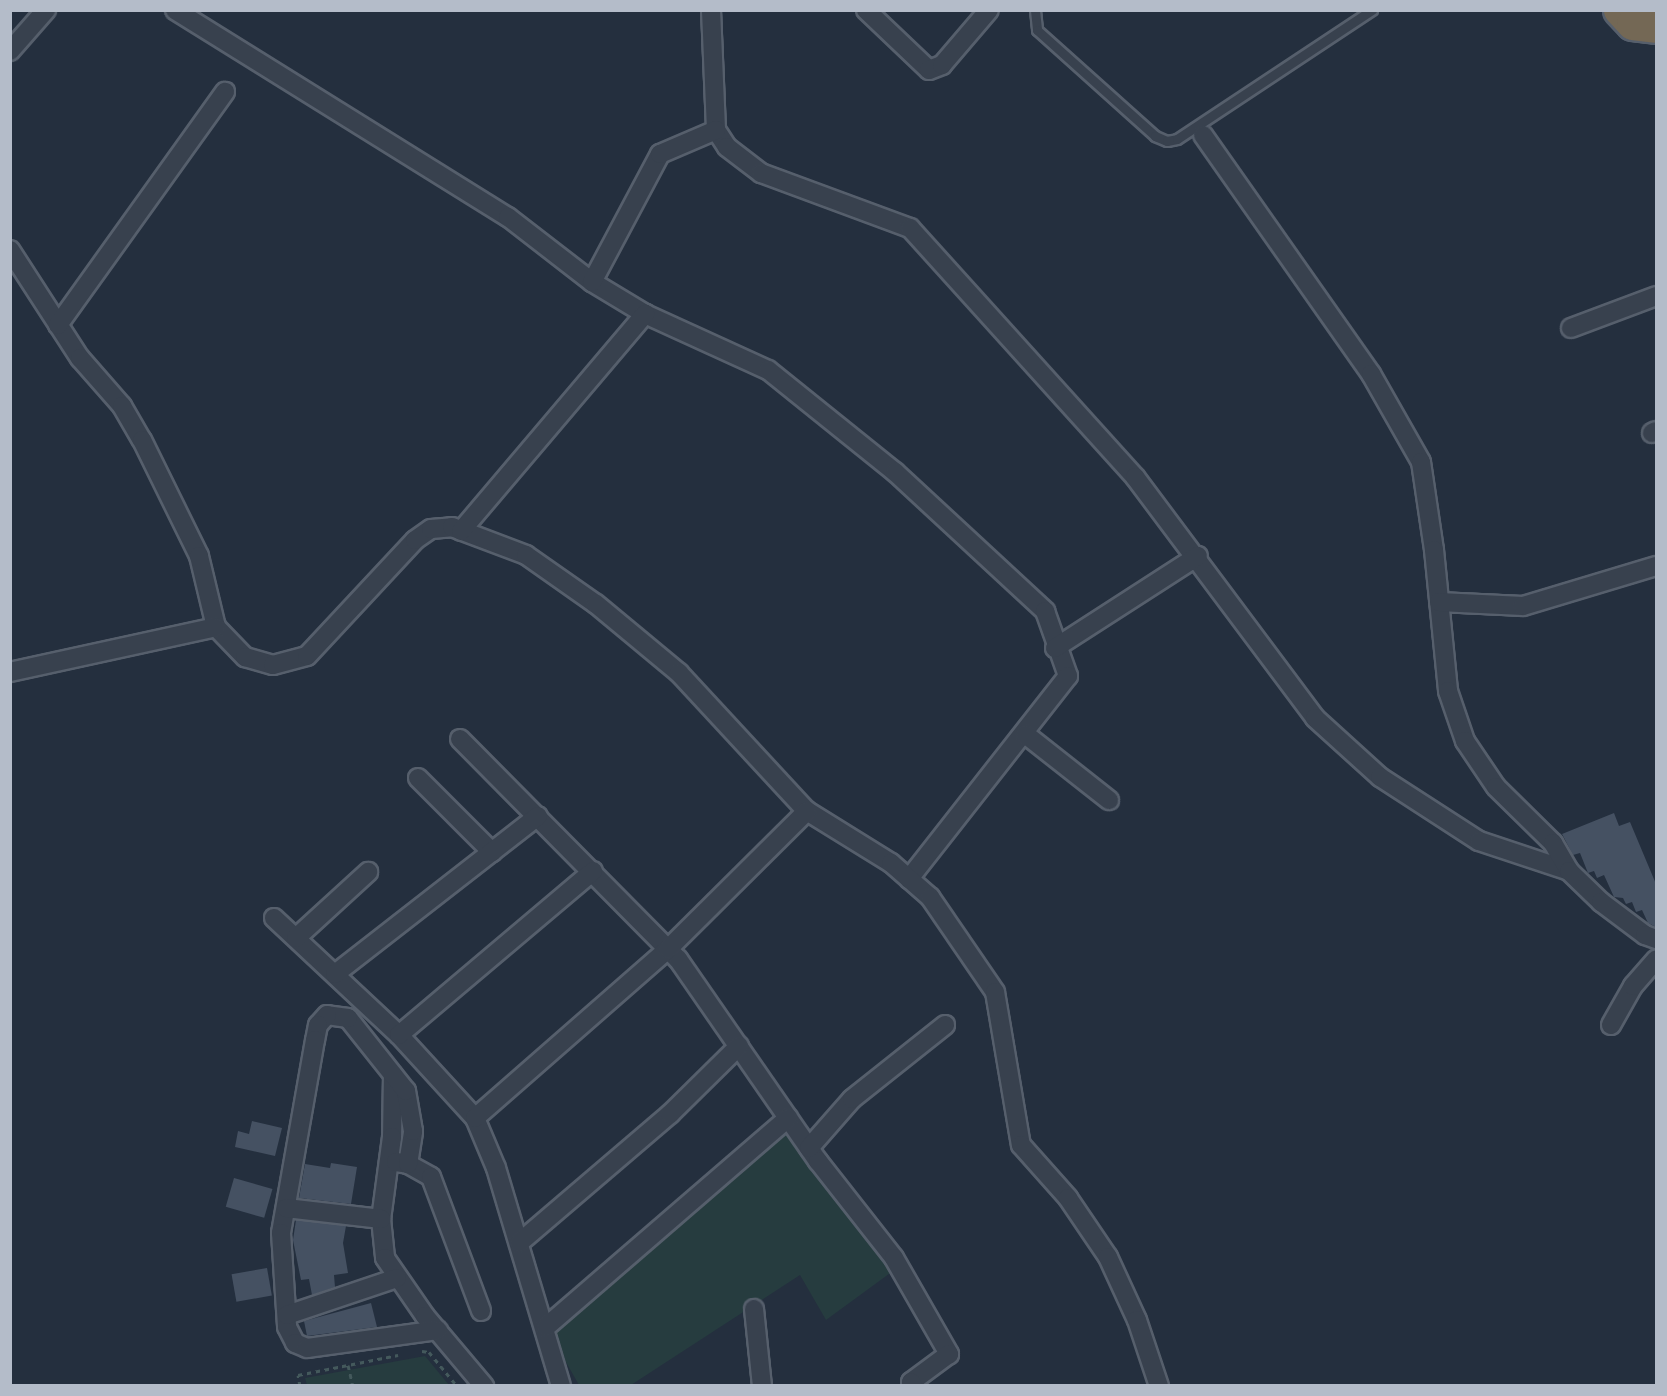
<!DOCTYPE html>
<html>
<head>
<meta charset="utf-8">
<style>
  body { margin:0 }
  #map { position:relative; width:1667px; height:1396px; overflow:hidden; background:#242f3e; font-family:Manrope,sans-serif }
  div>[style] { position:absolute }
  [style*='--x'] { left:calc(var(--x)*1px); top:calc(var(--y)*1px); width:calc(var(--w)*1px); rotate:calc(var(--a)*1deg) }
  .green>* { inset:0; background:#263c3f }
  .building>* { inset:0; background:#455162; transform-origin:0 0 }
  .path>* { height:3px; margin-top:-1.5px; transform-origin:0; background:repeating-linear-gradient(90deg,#44595c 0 4.5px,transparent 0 9px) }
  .roads { filter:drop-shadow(2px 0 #565f6c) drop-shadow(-2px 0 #565f6c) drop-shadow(0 2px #565f6c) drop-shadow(0 -2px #565f6c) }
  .lane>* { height:9px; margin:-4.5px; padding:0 4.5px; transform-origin:4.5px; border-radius:4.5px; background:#38414e }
  .street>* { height:18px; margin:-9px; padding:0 9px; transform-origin:9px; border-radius:9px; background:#38414e }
  .highway>* { height:32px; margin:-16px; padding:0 16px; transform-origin:16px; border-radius:16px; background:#746855 }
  span { translate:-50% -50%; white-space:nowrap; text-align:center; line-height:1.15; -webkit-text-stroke:4.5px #1d2633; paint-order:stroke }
  .frame { position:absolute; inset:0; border:12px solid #b4bcc9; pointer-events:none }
</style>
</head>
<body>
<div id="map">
  <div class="green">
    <div style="clip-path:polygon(785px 1127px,893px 1271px,826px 1320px,800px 1275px,631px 1385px,579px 1385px,546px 1327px)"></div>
    <div style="clip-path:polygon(425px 1356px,449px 1385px,307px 1385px,305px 1378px)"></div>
  </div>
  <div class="building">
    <div style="clip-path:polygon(1614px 813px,1619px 826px,1630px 822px,1656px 884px,1656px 927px,1648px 923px,1642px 910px,1636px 912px,1632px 902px,1626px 904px,1623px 898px,1614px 897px,1604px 875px,1597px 878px,1594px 871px,1588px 873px,1580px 853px,1573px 855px,1562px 834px)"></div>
    <div style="clip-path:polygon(252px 1121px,282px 1128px,275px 1156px,235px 1147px,238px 1131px,249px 1134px)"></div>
    <div style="clip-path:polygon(331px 1163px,357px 1167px,351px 1204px,299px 1198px,305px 1164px,330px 1168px)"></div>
    <div style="left:234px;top:1178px;width:40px;height:30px;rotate:16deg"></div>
    <div style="clip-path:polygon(296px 1220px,346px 1226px,343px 1243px,348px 1273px,334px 1275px,335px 1287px,312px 1295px,309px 1279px,301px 1280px,293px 1240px)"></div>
    <div style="left:267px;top:1268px;width:28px;height:36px;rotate:80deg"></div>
    <div style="clip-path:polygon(371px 1303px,377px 1327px,307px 1336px,304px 1321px)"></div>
  </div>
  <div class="path">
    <div style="--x:422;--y:1351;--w:7;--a:8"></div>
    <div style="--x:429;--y:1352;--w:44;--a:50.5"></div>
    <div style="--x:348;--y:1365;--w:22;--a:77"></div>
    <div style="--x:300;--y:1386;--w:11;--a:-100"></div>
    <div style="--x:298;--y:1375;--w:102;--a:-11.3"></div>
  </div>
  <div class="roads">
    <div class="lane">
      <div style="--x:1035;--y:10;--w:20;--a:84"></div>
      <div style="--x:1037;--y:30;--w:159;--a:41.9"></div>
      <div style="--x:1155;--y:136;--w:13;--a:23"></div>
      <div style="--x:1167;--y:141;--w:10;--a:-11"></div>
      <div style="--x:1177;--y:139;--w:234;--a:-33.5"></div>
    </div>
    <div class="street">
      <div style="--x:175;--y:10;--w:392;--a:31.9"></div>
      <div style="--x:508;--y:217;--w:106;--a:37.7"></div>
      <div style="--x:592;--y:282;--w:62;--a:31.1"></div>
      <div style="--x:645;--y:314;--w:135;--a:24.5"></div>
      <div style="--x:768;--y:370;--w:163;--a:38.8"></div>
      <div style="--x:895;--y:472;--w:205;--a:42.8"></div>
      <div style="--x:1045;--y:611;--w:69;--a:70.5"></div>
      <div style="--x:1068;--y:676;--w:258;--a:128.1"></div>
      <div style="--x:711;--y:10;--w:120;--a:87.6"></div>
      <div style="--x:716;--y:130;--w:20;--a:57"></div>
      <div style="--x:727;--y:147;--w:43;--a:37.4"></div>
      <div style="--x:761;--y:173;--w:159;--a:20.3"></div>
      <div style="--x:910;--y:228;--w:336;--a:47.9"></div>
      <div style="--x:1135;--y:477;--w:301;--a:53.2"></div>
      <div style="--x:1315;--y:718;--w:88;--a:42.2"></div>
      <div style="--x:1380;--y:777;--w:118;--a:32.9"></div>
      <div style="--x:1479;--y:841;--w:95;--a:18.4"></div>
      <div style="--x:866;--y:10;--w:87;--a:43.6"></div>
      <div style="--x:929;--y:70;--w:14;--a:-21"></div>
      <div style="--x:942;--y:65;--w:72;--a:-49.5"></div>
      <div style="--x:10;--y:51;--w:55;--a:-48.7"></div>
      <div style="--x:1203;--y:135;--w:292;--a:54.9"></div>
      <div style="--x:1371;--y:374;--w:101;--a:60.4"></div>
      <div style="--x:1421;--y:462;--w:89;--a:81.6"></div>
      <div style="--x:1434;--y:550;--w:142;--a:84.3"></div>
      <div style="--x:1448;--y:691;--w:53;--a:71.2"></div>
      <div style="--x:1465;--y:741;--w:55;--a:56"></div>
      <div style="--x:1496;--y:787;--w:80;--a:44.5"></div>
      <div style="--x:1553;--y:843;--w:32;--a:60"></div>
      <div style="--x:1569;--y:871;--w:45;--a:44.1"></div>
      <div style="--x:1601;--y:902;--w:55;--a:36.9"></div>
      <div style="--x:1645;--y:935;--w:12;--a:20"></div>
      <div style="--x:10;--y:250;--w:129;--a:57.1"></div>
      <div style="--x:80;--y:358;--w:64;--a:48.8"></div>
      <div style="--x:122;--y:406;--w:39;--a:60"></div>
      <div style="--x:142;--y:440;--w:129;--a:63.8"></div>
      <div style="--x:199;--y:556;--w:73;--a:76.5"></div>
      <div style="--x:216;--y:627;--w:42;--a:46"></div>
      <div style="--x:245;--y:657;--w:29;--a:16"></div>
      <div style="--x:273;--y:665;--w:35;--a:-15"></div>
      <div style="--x:307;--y:656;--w:158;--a:-47"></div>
      <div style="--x:415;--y:540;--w:19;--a:-35"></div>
      <div style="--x:431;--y:529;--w:21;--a:-5"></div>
      <div style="--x:452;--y:527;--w:79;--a:20.7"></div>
      <div style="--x:526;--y:555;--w:85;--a:35"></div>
      <div style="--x:596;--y:604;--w:108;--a:39.7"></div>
      <div style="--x:679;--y:673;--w:188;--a:47.2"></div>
      <div style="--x:807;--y:811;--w:99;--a:31.8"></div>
      <div style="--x:891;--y:863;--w:52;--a:41.1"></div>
      <div style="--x:930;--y:897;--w:115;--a:55.6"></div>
      <div style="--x:995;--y:992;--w:155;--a:80.4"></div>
      <div style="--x:1021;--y:1145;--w:71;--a:48.4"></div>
      <div style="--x:1068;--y:1198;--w:71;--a:55.9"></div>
      <div style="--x:1108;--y:1257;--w:69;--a:65.3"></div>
      <div style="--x:1137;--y:1320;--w:70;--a:71.6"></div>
      <div style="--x:592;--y:282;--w:145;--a:-62"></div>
      <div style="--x:660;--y:154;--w:61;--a:-23.2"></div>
      <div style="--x:58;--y:325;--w:287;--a:-54.4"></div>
      <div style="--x:1571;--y:328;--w:91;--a:-20.6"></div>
      <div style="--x:1652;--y:433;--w:4;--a:-27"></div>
      <div style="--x:461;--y:531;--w:285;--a:-49.7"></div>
      <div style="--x:1439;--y:602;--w:84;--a:2.7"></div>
      <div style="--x:1523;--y:606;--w:139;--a:-16.7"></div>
      <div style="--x:1055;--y:648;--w:170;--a:-32.8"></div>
      <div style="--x:10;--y:672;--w:211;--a:-12.3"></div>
      <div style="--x:1025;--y:734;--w:107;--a:38.2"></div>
      <div style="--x:460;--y:739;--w:310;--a:45.3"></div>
      <div style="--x:678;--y:959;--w:246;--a:55.3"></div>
      <div style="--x:818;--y:1161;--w:123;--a:51.9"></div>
      <div style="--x:894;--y:1258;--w:111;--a:60.2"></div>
      <div style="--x:949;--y:1354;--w:47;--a:143.6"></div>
      <div style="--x:911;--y:1382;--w:4;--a:63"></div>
      <div style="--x:418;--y:778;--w:105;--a:45"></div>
      <div style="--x:274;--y:918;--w:171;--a:43.1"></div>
      <div style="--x:399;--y:1035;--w:113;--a:47.5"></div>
      <div style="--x:475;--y:1118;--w:54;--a:67.2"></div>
      <div style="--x:496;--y:1168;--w:227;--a:73.4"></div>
      <div style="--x:296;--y:938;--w:98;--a:-42.5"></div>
      <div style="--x:335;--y:974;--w:257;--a:-37.9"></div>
      <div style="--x:1611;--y:1025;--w:45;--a:-60.6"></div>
      <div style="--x:1633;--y:986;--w:35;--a:-49"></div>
      <div style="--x:399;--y:1035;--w:254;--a:-40.2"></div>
      <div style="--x:393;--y:1075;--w:62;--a:90.9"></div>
      <div style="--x:392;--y:1137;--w:83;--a:97.6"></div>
      <div style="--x:381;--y:1219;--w:39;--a:84"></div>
      <div style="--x:385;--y:1258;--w:70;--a:55.4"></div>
      <div style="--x:425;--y:1316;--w:92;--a:49.9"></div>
      <div style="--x:475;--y:1118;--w:257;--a:-41.2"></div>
      <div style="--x:668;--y:949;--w:196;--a:-44.8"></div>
      <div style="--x:809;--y:1148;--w:65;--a:-48.7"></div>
      <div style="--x:852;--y:1099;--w:119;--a:-38.5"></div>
      <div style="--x:396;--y:1162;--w:12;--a:9"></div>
      <div style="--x:408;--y:1164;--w:26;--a:29"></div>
      <div style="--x:431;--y:1177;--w:143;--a:69.5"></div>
      <div style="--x:408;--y:1164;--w:33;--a:-81"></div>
      <div style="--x:413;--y:1131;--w:41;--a:-99.9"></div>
      <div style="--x:406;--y:1091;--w:93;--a:-128.5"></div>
      <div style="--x:348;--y:1018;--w:21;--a:-172"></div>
      <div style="--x:327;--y:1015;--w:13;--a:132"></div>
      <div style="--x:318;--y:1025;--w:15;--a:101"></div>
      <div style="--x:315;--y:1040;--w:196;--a:100"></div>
      <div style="--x:281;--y:1233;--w:94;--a:86.3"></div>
      <div style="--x:287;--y:1327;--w:18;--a:63"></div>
      <div style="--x:295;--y:1343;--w:13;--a:23"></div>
      <div style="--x:307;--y:1348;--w:132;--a:-7.8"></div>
      <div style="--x:286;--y:1208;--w:96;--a:6.6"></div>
      <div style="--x:519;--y:1243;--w:199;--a:-40.5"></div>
      <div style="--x:670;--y:1114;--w:97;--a:-44.6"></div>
      <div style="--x:754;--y:1309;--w:77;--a:84.1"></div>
      <div style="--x:287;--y:1315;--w:116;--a:-18.6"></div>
      <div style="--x:546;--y:1327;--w:320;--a:-40.8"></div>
    </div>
    <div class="highway">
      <div style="--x:1620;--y:10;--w:19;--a:47"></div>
      <div style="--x:1633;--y:24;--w:23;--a:7"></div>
    </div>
  </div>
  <div class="frame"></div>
</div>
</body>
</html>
